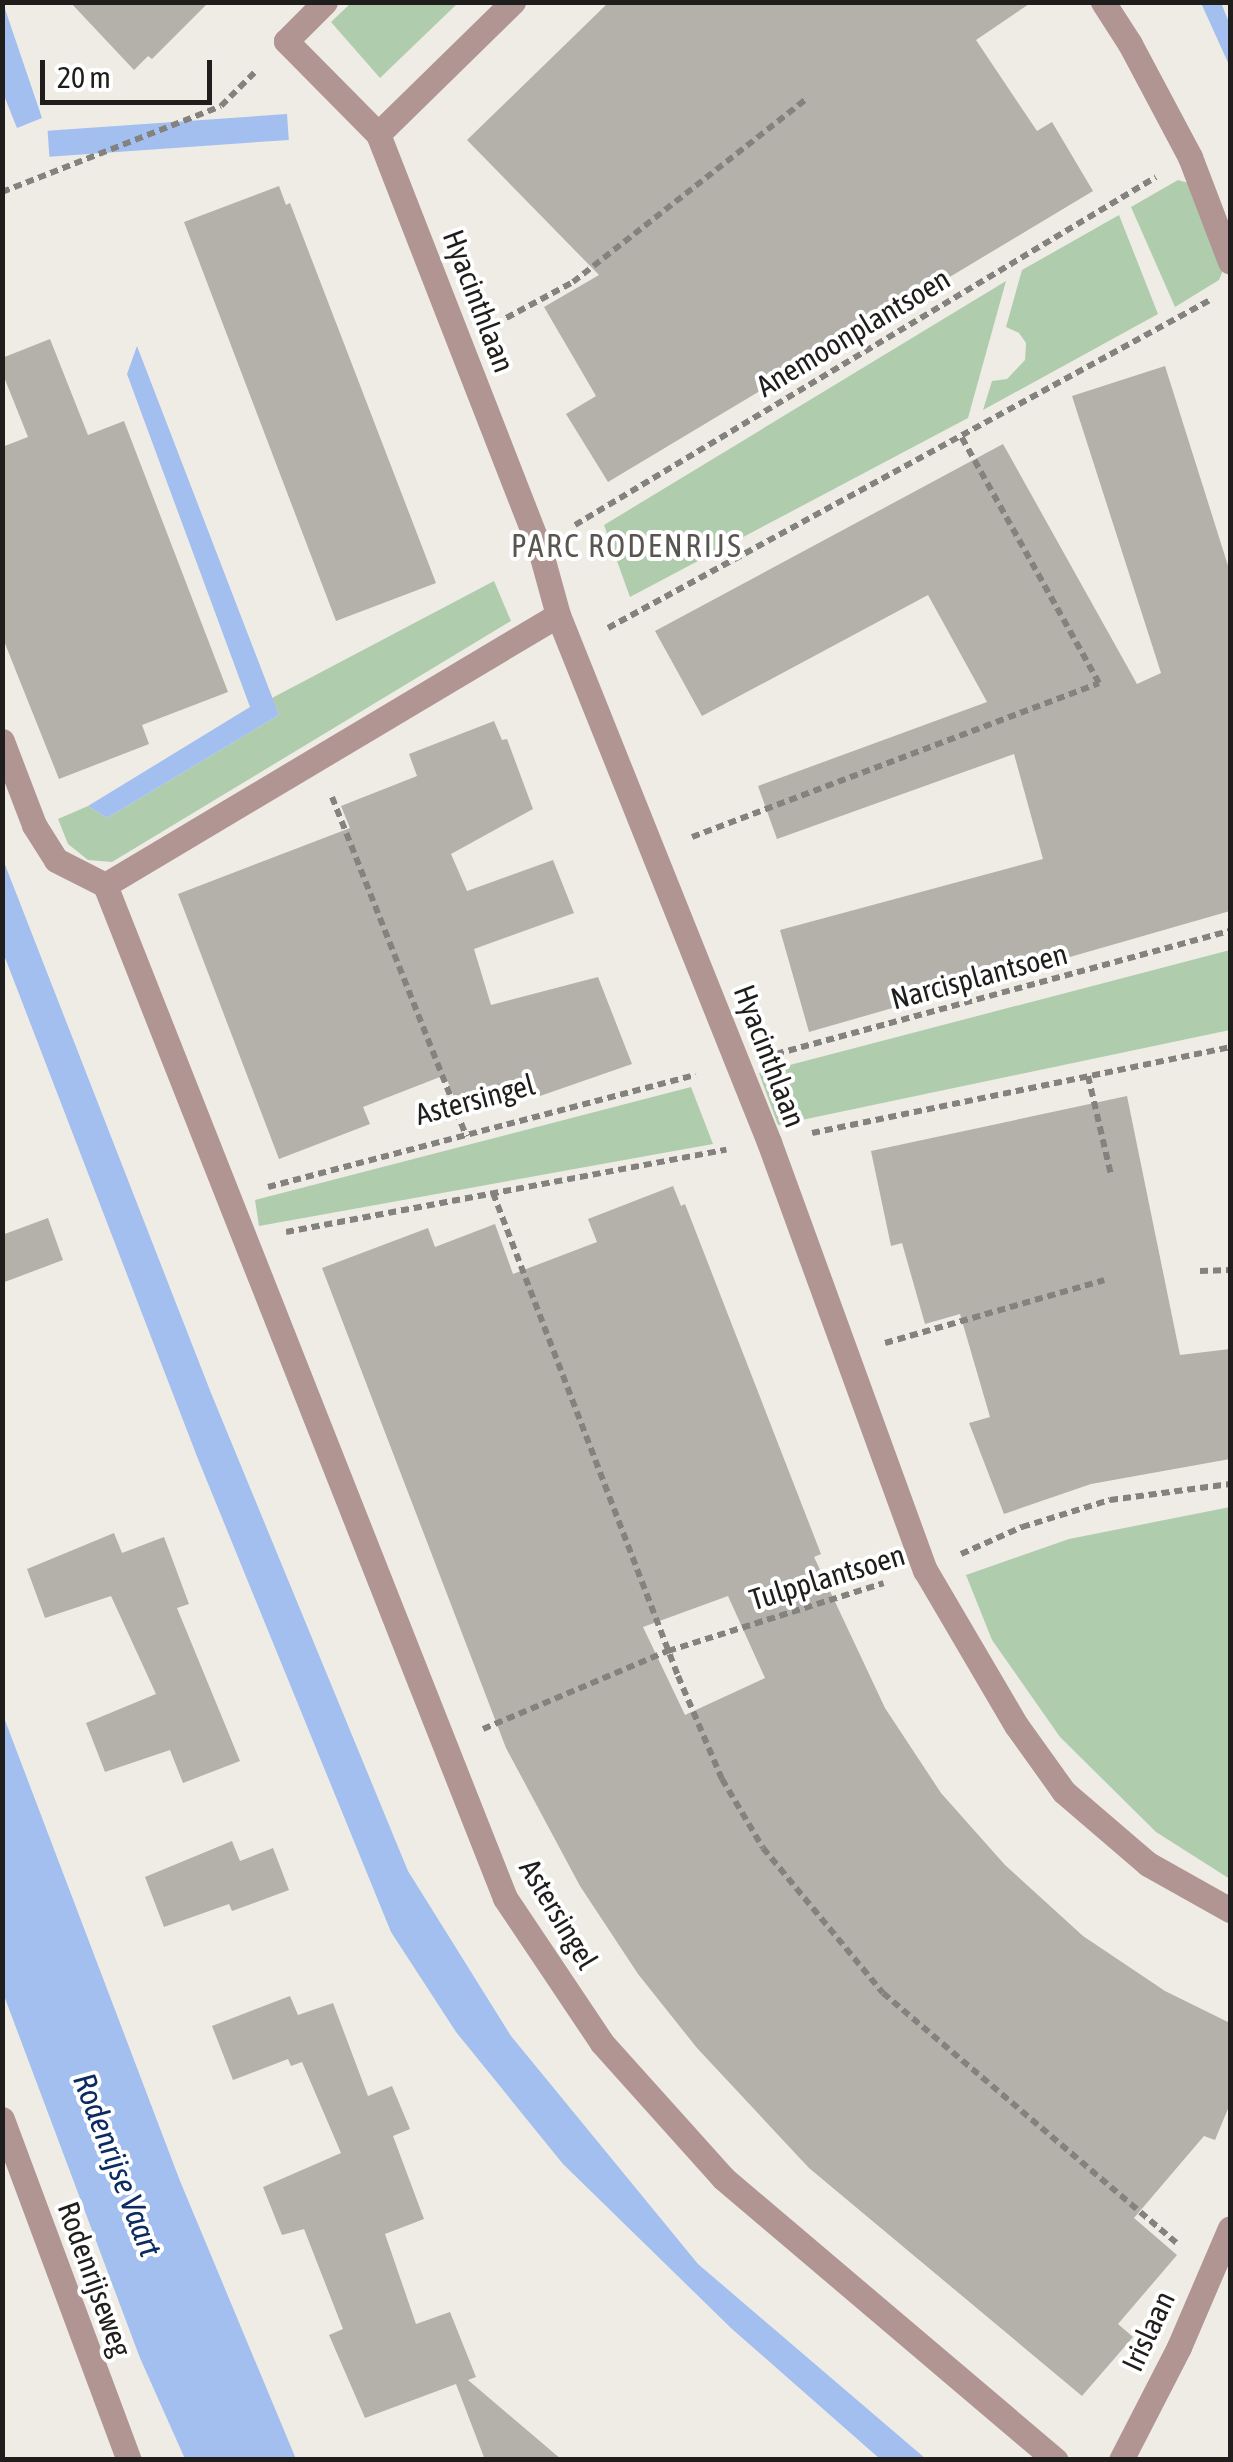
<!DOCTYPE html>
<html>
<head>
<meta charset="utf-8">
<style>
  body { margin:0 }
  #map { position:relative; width:1233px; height:2462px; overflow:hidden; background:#efece6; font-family:"Asap Condensed",sans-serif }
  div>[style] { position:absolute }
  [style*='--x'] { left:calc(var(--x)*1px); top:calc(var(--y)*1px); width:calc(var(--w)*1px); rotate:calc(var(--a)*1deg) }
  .green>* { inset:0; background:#afcdad }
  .water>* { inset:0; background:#a2bfef; transform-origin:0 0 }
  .building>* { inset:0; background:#b3b1aa }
  .path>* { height:6px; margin-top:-3px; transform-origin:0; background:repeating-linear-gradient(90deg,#84827e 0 8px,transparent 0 13px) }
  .lane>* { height:25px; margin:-12.5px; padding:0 12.5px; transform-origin:12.5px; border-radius:12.5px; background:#b19593 }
  .street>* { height:25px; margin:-12.5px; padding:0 12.5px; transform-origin:12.5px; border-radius:12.5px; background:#b19593 }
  span { translate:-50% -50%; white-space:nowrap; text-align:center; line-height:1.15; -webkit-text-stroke:8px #fff; paint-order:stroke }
  .street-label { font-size:30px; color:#1f1e1c }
  .neighbourhood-label { font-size:32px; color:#595651; letter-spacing:2.5px }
  .water-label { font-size:32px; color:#0b2b62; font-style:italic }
  .frame { position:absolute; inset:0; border:5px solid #1f1e1c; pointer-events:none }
  .scale { position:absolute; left:40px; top:60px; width:172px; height:45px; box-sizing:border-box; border:5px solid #1f1e1c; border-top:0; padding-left:12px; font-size:30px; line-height:35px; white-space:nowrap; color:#1f1e1c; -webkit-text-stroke:8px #fff; paint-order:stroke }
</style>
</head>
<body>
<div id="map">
  <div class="green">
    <div style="clip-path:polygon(351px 3px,351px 2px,458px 3px,380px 78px,331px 22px)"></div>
    <div style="clip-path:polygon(1178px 180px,1192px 184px,1224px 268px,1219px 280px,1175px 307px,1131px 207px)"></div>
    <div style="clip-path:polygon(1119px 215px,1158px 314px,983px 410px,992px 381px,1007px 379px,1025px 360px,1026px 343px,1019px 333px,1006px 327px,1022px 270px)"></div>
    <div style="clip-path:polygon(1006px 281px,968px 418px,630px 597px,604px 525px)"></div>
    <div style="clip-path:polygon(494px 581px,511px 621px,112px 862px,88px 860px,68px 844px,58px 819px,88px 806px,107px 818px,279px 715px,272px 698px)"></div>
    <div style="clip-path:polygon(1230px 950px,1230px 1030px,778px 1125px,759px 1073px)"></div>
    <div style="clip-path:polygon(691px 1087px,713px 1144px,259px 1226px,255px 1200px)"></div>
    <div style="clip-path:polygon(1230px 1507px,1230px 1879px,1156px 1832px,1060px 1737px,992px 1640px,966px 1575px,1069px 1539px)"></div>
  </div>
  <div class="water">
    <div style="clip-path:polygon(3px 3px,42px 118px,17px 128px,3px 93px)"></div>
    <div style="clip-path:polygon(1201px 3px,1222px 5px,1230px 25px,1230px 67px)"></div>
    <div style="left:287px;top:114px;width:26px;height:240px;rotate:86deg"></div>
    <div style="clip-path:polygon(137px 346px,279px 715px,107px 818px,88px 806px,250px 707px,127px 374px)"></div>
    <div style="clip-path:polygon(2px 857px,211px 1393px,408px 1871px,511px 2036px,698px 2264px,926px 2459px,880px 2459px,732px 2329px,563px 2164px,456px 2032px,391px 1932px,198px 1459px,4px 955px)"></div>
    <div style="clip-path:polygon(3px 1715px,180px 2181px,296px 2459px,185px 2459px,140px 2358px,3px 1993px)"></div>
  </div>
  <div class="building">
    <div style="clip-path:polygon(70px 2px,209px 2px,152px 59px,148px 56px,134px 70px)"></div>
    <div style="clip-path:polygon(609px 2px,1032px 2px,976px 40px,1037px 131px,1052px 122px,1093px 191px,608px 482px,566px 414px,596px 396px,544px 307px,599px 275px,467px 140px)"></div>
    <div style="clip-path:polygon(279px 186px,286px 205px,290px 203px,436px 583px,336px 621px,184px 222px)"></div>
    <div style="clip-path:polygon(50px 339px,88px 435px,124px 421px,228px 692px,142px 725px,149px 744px,59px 779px,2px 636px,2px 447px,28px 437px,2px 372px,2px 358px)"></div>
    <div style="clip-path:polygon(1165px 366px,1230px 572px,1230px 911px,809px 1032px,780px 930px,1043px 859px,1014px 754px,777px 839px,758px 786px,987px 702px,928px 595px,702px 716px,655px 631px,1003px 444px,1137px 684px,1161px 673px,1072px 396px)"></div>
    <div style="clip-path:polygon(494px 721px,502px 740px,507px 739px,533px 809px,451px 854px,467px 891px,553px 860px,574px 913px,474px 949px,491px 1005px,598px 977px,632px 1064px,540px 1096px,532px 1075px,457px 1104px,445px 1075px,363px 1107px,370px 1124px,279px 1159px,178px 894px,350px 828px,341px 806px,417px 776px,409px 754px)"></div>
    <div style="clip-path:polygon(1127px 1096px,1180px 1355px,1230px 1349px,1230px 1459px,1091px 1484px,1004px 1514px,969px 1423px,990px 1417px,960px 1314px,925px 1324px,902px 1243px,891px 1246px,871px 1151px)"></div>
    <div style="clip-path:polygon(evenodd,673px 1186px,681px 1206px,685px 1204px,821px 1554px,814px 1557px,885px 1708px,941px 1793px,1005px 1865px,1083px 1936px,1165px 1991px,1230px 2023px,1230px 2104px,1215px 2140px,1204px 2136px,1134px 2218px,1177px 2255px,1118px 2324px,1133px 2337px,1082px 2396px,809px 2168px,697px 2048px,638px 1974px,580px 1886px,506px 1748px,322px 1268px,428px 1228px,435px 1247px,495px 1224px,513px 1274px,597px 1242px,588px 1219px,673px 1186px,728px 1596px,765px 1678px,685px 1715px,643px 1627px,728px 1596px)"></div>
    <div style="clip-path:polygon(48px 1218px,63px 1260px,2px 1283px,2px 1235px)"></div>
    <div style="clip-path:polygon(114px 1533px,122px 1553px,164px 1537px,189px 1604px,177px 1608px,240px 1761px,183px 1783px,170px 1750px,105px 1772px,86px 1723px,156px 1694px,111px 1596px,45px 1618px,27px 1569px)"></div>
    <div style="clip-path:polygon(232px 1841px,240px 1861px,273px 1848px,289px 1890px,232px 1911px,229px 1904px,164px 1927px,145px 1877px)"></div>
    <div style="clip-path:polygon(290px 1996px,298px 2015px,333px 2003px,368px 2096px,392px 2086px,410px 2129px,393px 2136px,424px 2219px,385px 2234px,416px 2324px,450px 2312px,476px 2377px,468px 2380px,562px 2460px,485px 2460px,456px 2384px,365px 2418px,329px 2335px,343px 2329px,304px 2229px,282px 2235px,263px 2187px,341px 2153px,302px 2062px,291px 2066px,288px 2059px,233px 2080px,212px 2026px)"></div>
  </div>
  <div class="path">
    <div style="--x:2;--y:192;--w:235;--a:-21.4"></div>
    <div style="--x:221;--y:106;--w:49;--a:-45"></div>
    <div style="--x:495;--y:324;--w:89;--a:-28.3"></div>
    <div style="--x:573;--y:282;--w:295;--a:-38.1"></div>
    <div style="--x:575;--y:525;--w:677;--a:-30.92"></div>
    <div style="--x:608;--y:628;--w:688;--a:-28.58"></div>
    <div style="--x:332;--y:797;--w:365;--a:68.4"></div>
    <div style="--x:692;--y:837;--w:435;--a:-20.7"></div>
    <div style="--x:1099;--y:683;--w:285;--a:-119.2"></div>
    <div style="--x:776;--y:1054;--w:470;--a:-15.2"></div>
    <div style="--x:1088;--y:1076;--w:102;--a:76.9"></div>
    <div style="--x:812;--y:1133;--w:427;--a:-11.6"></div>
    <div style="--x:268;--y:1187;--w:442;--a:-14.7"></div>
    <div style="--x:493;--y:1193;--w:517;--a:69.04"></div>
    <div style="--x:678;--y:1676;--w:112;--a:66.9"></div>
    <div style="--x:722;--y:1779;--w:80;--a:59.3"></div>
    <div style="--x:763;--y:1848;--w:188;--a:50.4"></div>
    <div style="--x:883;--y:1993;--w:386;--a:40.4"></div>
    <div style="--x:286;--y:1232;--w:448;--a:-10.6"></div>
    <div style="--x:1200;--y:1271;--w:30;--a:-2"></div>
    <div style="--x:885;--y:1343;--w:228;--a:-16"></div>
    <div style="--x:961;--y:1554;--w:67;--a:-23.9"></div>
    <div style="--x:1022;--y:1527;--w:92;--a:-17.1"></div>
    <div style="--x:1110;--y:1500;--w:121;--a:-7.6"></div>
    <div style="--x:483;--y:1729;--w:201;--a:-22.9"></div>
    <div style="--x:668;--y:1651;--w:226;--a:-17.5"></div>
  </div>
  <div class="lane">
    <div style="--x:286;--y:41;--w:55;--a:-45"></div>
  </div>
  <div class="street">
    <div style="--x:1103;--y:2;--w:50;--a:57.3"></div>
    <div style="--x:1130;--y:44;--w:128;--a:62"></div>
    <div style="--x:1190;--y:157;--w:112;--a:69.1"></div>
    <div style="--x:286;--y:41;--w:131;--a:45.3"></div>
    <div style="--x:378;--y:134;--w:442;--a:68.7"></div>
    <div style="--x:539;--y:546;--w:72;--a:74.6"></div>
    <div style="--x:558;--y:615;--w:568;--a:68.18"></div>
    <div style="--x:769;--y:1142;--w:456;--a:70"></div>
    <div style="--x:925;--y:1570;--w:180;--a:59.6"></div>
    <div style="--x:1016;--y:1725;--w:82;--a:54.4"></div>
    <div style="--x:1064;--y:1792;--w:111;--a:40.6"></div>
    <div style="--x:1148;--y:1864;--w:94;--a:29.3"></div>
    <div style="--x:378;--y:134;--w:189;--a:-44.4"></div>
    <div style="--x:2;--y:741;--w:90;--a:69.1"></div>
    <div style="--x:34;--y:825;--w:41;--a:57.8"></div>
    <div style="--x:56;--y:860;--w:55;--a:27"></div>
    <div style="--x:105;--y:885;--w:1089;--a:68.45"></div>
    <div style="--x:505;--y:1898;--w:174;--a:56.2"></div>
    <div style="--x:602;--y:2043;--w:181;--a:48.1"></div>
    <div style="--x:723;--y:2178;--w:436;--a:40.3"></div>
    <div style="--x:105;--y:885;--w:527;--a:-30.8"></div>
    <div style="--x:2;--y:2119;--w:364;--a:69.6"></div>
    <div style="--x:1121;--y:2460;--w:127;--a:-62.8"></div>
    <div style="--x:1179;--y:2347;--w:129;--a:-66.8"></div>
  </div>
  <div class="street-label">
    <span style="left:479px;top:301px;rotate:69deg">Hyacinthlaan</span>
    <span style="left:853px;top:332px;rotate:-31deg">Anemoonplantsoen</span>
    <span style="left:979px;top:976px;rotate:-15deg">Narcisplantsoen</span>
    <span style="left:770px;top:1056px;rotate:69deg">Hyacinthlaan</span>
    <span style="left:475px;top:1099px;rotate:-15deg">Astersingel</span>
    <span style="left:827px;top:1577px;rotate:-17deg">Tulpplantsoen</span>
    <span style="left:559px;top:1914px;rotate:59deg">Astersingel</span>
    <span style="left:95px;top:2279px;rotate:70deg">Rodenrijseweg</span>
    <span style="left:1148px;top:2331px;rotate:-65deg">Irislaan</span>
  </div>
  <div class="neighbourhood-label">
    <span style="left:627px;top:546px">PARC RODENRIJS</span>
  </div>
  <div class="water-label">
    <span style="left:117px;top:2165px;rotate:69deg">Rodenrijse Vaart</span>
  </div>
  <div class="frame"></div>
  <div class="scale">20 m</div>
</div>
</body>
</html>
